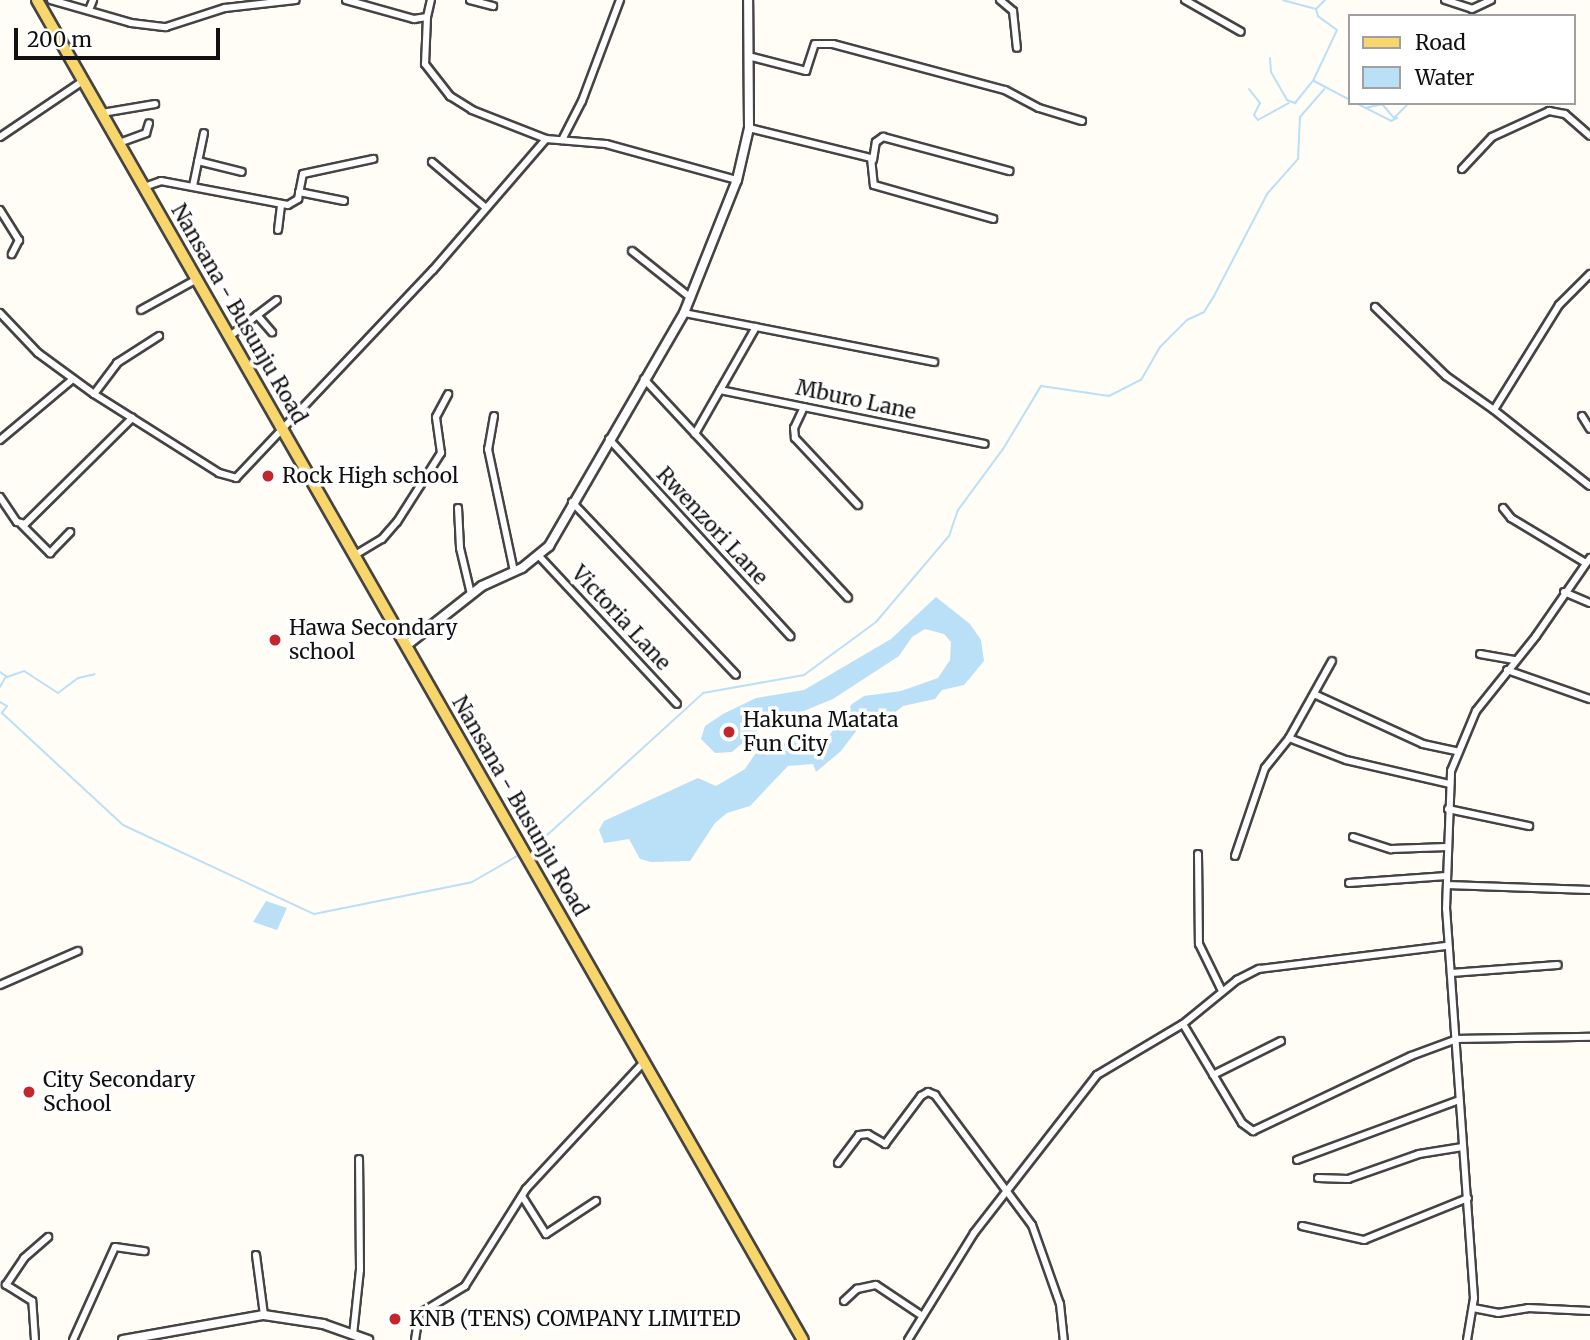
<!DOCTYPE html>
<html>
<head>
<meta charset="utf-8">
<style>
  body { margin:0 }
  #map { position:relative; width:1590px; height:1340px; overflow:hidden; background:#fffdf5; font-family:Merriweather,serif }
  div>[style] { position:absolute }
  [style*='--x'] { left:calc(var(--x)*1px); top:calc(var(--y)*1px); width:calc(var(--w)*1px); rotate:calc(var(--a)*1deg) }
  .water>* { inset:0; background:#b9e0f7 }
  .stream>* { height:2px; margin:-1px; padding:0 1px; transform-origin:1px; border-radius:1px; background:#b9e0f7 }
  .roads { filter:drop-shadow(2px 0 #444) drop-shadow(-2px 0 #444) drop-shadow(0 2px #444) drop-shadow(0 -2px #444) }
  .minor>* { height:6px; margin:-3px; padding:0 3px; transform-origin:3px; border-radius:3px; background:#fff }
  .tertiary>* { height:8px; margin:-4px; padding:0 4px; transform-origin:4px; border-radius:4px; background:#fff }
  .primary>* { height:10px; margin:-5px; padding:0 5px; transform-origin:5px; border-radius:5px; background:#f9d66b }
  .dots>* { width:19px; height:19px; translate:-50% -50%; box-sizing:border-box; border:4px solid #fff; border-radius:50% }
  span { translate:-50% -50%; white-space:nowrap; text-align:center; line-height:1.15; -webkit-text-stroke:7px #fff; paint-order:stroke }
  .street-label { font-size:21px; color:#111 }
  .poi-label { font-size:21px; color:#111 }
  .left { translate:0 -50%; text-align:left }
  .legend { position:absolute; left:1348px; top:14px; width:228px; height:91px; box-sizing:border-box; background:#fff; border:2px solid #a0a0a0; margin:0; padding:9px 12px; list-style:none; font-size:21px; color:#111 }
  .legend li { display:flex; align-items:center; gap:14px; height:35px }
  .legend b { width:35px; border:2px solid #a0a0a0 }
  .scale { position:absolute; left:14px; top:28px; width:206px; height:32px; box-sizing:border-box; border:4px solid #111; border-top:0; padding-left:9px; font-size:21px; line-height:24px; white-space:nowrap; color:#111; -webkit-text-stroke:5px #fff; paint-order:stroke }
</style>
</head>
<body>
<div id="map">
  <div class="water">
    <div style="clip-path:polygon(936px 597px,970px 624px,981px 640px,984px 661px,964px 685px,942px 690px,935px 699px,903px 706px,888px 718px,878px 716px,863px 722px,841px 751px,816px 772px,813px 764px,788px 766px,750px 806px,727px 813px,715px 823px,690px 861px,651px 862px,640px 859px,629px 839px,604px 843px,599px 830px,604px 821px,698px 778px,716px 786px,745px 769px,755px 754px,782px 743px,800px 739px,823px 744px,852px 704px,864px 696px,901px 691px,938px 678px,950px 660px,951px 642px,944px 634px,925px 629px,912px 637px,899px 656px,833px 699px,758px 730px,732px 752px,715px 753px,701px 739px,705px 726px,723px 714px,756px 698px,804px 690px,891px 639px)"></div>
    <div style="clip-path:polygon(266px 901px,287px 908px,277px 930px,253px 922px)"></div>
  </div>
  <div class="stream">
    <div style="--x:1316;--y:9;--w:13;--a:-45"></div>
    <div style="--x:1270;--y:58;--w:14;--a:86"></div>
    <div style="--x:1271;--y:72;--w:32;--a:60"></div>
    <div style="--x:1287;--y:100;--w:9;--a:21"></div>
    <div style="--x:1295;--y:103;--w:28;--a:-51"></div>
    <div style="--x:1313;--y:81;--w:56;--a:-64.8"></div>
    <div style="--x:1337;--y:30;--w:24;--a:-144"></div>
    <div style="--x:1318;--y:16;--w:7;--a:-106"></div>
    <div style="--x:1316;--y:9;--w:34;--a:-165"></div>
    <div style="--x:1314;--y:81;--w:41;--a:27.8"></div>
    <div style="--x:1249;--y:89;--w:18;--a:52"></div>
    <div style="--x:1260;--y:103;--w:13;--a:117"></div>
    <div style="--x:1254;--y:115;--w:6;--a:51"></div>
    <div style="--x:1258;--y:120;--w:35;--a:-29"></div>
    <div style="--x:1356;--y:103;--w:39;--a:27"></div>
    <div style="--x:1391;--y:121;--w:7;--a:-27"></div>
    <div style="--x:1365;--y:108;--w:17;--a:-13"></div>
    <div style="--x:1382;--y:104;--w:18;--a:49"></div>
    <div style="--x:1394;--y:118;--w:21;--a:-45"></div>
    <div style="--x:0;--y:672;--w:9;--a:36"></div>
    <div style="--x:7;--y:677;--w:18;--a:-19"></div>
    <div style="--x:24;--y:671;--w:40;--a:32.9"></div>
    <div style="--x:58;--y:693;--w:25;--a:-37"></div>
    <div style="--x:78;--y:678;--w:17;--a:-13"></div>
    <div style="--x:0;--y:687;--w:13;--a:-61"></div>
    <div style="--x:0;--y:702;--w:8;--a:30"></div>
    <div style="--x:7;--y:706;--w:9;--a:126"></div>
    <div style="--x:2;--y:713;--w:165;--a:42.8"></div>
    <div style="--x:123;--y:825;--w:211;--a:25"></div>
    <div style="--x:314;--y:914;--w:161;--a:-11.4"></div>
    <div style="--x:472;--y:882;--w:52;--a:-30"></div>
    <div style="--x:534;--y:847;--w:229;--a:-42.3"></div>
    <div style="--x:703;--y:693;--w:103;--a:-10.1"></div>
    <div style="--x:804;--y:675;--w:89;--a:-36.4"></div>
    <div style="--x:876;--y:622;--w:113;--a:-49.7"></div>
    <div style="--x:949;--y:536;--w:28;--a:-71"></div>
    <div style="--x:958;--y:510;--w:76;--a:-53.6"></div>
    <div style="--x:1003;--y:449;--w:74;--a:-58.9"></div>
    <div style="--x:1041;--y:386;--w:69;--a:8.4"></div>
    <div style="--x:1109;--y:396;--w:36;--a:-27"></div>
    <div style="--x:1141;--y:380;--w:38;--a:-60"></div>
    <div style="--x:1160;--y:347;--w:38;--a:-45"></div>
    <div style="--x:1187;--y:320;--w:19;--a:-25"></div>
    <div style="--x:1204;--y:312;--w:19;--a:-58"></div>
    <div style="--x:1214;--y:296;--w:115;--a:-62.5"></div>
    <div style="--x:1267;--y:194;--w:47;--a:-48.5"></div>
    <div style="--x:1298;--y:159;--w:42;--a:-87.3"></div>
    <div style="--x:1300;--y:117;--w:37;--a:-49"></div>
  </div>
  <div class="roads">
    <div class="minor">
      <div style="--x:51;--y:0;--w:83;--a:16"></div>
      <div style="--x:131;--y:23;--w:35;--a:7"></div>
      <div style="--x:166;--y:27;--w:62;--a:-17.9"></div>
      <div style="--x:225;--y:8;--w:71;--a:-6.4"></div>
      <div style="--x:346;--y:0;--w:71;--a:15.6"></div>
      <div style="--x:414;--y:19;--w:13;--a:-9"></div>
      <div style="--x:427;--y:17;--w:17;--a:-77"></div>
      <div style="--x:470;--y:0;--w:24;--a:15"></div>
      <div style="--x:1000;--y:0;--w:17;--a:40"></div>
      <div style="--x:1013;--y:11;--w:37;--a:84"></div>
      <div style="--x:1185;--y:0;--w:64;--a:29.7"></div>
      <div style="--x:1445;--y:0;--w:28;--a:18"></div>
      <div style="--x:1472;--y:9;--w:21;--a:-25"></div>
      <div style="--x:89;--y:10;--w:11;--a:-68"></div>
      <div style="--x:427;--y:17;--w:47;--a:92.4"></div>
      <div style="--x:425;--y:64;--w:41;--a:52"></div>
      <div style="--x:450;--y:96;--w:26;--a:32"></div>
      <div style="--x:472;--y:110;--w:79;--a:21.4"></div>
      <div style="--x:546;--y:139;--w:60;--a:4.8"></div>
      <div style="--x:606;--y:144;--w:136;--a:15.4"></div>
      <div style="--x:752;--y:57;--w:56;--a:14.5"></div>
      <div style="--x:806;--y:71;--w:28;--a:-72"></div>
      <div style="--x:815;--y:44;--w:18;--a:0"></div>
      <div style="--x:833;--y:44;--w:178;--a:15"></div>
      <div style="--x:1005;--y:90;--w:38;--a:28"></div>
      <div style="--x:1039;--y:108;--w:45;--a:16.8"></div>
      <div style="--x:102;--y:113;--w:54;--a:-9.6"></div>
      <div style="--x:749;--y:128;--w:126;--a:13.8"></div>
      <div style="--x:871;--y:158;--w:27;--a:84"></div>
      <div style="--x:874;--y:185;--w:124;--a:15.9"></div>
      <div style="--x:0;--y:137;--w:100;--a:-34"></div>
      <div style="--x:562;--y:140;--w:44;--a:-62.9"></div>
      <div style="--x:582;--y:101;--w:108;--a:-69.4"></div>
      <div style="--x:119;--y:143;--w:29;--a:-20"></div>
      <div style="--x:146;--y:133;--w:10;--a:-73"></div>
      <div style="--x:873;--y:160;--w:18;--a:-81"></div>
      <div style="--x:876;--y:142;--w:9;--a:-36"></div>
      <div style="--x:883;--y:137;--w:131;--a:15.1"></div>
      <div style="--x:198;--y:161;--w:45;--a:14"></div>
      <div style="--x:432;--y:162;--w:71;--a:40.4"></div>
      <div style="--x:1462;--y:169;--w:44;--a:-46.8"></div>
      <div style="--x:1492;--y:137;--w:63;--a:-24.5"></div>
      <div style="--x:1549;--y:111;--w:16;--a:11"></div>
      <div style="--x:1565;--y:114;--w:33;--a:41"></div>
      <div style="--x:193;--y:186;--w:54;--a:-78.3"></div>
      <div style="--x:144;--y:187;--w:18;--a:-19"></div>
      <div style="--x:161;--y:181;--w:129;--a:10.7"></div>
      <div style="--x:288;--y:205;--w:12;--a:-31"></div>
      <div style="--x:298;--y:199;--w:25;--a:-79"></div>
      <div style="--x:303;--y:174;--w:72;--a:-12.1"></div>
      <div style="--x:299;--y:192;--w:46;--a:11.3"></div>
      <div style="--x:0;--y:210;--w:36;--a:58"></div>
      <div style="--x:19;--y:240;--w:16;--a:117"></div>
      <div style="--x:278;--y:230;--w:26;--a:-83"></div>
      <div style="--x:632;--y:251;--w:75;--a:38.5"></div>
      <div style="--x:1590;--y:274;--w:44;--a:135"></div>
      <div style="--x:1559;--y:305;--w:123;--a:121.8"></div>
      <div style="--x:1494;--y:410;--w:122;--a:38.4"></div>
      <div style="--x:1375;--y:307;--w:99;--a:44.2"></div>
      <div style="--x:1446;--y:376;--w:59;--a:35.3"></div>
      <div style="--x:141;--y:310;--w:64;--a:-29"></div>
      <div style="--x:0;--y:313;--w:55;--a:46.5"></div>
      <div style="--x:38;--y:353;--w:69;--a:36.2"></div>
      <div style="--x:94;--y:394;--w:148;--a:32.3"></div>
      <div style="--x:219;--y:473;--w:18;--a:16"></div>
      <div style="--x:236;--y:478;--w:286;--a:-46.6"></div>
      <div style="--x:433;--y:270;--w:173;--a:-49.2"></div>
      <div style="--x:684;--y:313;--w:255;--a:11.1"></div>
      <div style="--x:257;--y:315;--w:23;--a:49"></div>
      <div style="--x:230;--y:336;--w:59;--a:-37.5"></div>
      <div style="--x:644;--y:379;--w:299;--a:47"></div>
      <div style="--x:720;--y:390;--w:270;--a:11.5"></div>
      <div style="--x:94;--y:394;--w:39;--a:-53"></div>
      <div style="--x:117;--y:363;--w:50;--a:-32.7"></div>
      <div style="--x:804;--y:407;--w:23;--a:115"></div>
      <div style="--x:794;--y:428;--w:10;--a:84"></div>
      <div style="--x:795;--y:438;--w:92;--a:46.8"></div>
      <div style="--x:494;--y:416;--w:34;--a:100"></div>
      <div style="--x:488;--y:449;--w:125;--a:78"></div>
      <div style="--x:1582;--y:416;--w:15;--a:58"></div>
      <div style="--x:695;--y:434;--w:123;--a:-60.3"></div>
      <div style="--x:609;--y:439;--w:268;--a:47.4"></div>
      <div style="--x:0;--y:440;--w:95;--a:-39.9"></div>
      <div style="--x:0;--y:497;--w:30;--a:56"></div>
      <div style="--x:17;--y:522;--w:8;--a:14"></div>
      <div style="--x:25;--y:524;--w:151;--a:-44.7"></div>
      <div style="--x:572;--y:502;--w:238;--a:46.5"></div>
      <div style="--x:458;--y:508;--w:40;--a:87.1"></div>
      <div style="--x:460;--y:548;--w:47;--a:76.6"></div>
      <div style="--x:1503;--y:508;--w:13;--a:51"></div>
      <div style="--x:1511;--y:518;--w:87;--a:31"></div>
      <div style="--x:22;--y:525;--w:40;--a:45"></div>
      <div style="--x:50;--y:553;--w:29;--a:-46"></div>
      <div style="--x:355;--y:555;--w:31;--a:-31"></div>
      <div style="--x:382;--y:539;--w:23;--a:-49"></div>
      <div style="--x:397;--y:522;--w:82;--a:-57.5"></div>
      <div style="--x:441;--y:453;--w:36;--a:-98"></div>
      <div style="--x:436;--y:417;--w:26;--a:-62"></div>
      <div style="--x:539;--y:556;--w:202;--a:47"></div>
      <div style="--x:1564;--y:592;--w:28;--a:23"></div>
      <div style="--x:1480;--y:654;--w:36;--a:10"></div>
      <div style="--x:1507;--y:670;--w:88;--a:19.3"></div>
      <div style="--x:1314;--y:694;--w:120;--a:24.6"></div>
      <div style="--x:1423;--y:744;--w:34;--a:12"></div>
      <div style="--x:1289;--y:738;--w:61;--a:21.1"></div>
      <div style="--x:1346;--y:760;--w:107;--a:13"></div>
      <div style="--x:1448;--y:809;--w:83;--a:11.9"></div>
      <div style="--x:1353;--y:837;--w:40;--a:18"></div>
      <div style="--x:1391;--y:849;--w:56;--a:-2"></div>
      <div style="--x:1198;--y:854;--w:90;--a:89.4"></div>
      <div style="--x:1199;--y:944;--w:52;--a:63.9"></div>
      <div style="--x:1235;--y:856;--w:93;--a:-71.2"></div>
      <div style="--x:1265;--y:768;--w:38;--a:-51"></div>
      <div style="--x:1289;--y:738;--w:88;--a:-60.8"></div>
      <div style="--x:1349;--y:883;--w:98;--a:-4.1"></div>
      <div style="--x:1447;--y:885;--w:143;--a:2"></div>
      <div style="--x:1451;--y:973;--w:107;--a:-4.3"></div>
      <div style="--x:0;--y:985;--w:85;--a:-23.6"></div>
      <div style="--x:1183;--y:1024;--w:115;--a:59.2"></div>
      <div style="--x:1242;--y:1123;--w:14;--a:36"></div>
      <div style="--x:1253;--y:1131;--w:175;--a:-25.4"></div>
      <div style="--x:1411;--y:1056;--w:49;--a:-20.3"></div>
      <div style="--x:1457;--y:1039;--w:133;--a:-0.9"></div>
      <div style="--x:1213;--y:1075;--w:76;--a:-26.6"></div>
      <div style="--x:1297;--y:1160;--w:173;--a:-20.3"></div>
      <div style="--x:838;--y:1163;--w:35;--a:-53"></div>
      <div style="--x:859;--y:1135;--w:9;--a:-6"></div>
      <div style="--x:868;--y:1134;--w:20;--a:30"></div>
      <div style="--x:885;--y:1144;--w:60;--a:-53.1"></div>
      <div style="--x:921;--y:1096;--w:8;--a:-30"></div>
      <div style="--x:928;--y:1092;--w:8;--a:23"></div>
      <div style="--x:935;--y:1095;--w:162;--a:53.3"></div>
      <div style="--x:1032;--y:1225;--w:84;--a:70.5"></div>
      <div style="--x:1060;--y:1304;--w:36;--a:84"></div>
      <div style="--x:1318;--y:1178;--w:30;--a:2"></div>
      <div style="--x:1348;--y:1179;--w:75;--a:-19.4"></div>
      <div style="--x:1419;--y:1154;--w:44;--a:-9.2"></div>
      <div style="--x:522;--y:1196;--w:45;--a:57.7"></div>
      <div style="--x:546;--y:1234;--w:60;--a:-33.4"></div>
      <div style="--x:1302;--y:1226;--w:64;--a:12.7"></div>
      <div style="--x:1364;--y:1240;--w:112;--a:-22"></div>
      <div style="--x:256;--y:1255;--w:61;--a:82.4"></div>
      <div style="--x:844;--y:1301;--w:18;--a:-43"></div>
      <div style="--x:857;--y:1289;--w:19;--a:-12"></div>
      <div style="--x:876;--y:1285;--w:54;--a:33.7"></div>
      <div style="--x:1473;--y:1308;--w:25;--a:11"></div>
      <div style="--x:1498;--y:1313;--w:30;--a:-9"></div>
      <div style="--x:1528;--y:1308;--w:62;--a:2.8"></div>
      <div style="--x:353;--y:1335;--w:65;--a:-83.9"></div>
      <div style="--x:360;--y:1270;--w:111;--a:-90.5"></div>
      <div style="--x:35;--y:1340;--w:39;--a:-94"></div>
      <div style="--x:32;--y:1301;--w:31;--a:-148"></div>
      <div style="--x:6;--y:1285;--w:32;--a:-56"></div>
      <div style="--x:24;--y:1258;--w:32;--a:-41"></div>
      <div style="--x:73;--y:1340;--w:102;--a:-65.7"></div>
      <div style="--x:115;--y:1247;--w:30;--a:8"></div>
      <div style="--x:415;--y:1340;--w:26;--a:-81"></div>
      <div style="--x:419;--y:1314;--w:54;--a:-31.3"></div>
      <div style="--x:465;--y:1286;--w:115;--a:-57.8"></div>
      <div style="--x:526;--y:1189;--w:173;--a:-47.1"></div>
      <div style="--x:908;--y:1340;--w:126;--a:-58.3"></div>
      <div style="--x:974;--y:1233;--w:200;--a:-52.1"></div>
      <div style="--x:1097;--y:1075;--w:100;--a:-30.7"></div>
      <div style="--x:1183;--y:1024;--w:70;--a:-39.2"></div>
      <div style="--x:1237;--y:980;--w:25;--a:-27"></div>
      <div style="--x:1259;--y:969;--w:189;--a:-7"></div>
      <div style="--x:1467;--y:1340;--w:43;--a:-80.5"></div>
      <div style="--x:1474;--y:1298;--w:390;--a:-94.1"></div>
      <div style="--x:1446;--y:909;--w:138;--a:-87.9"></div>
      <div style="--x:1451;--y:771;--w:65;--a:-67.4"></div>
      <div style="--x:1476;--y:711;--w:96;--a:-51.3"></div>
      <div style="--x:1536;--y:636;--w:95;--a:-55.3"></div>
    </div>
    <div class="tertiary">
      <div style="--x:407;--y:645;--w:95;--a:-38.2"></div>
      <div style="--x:482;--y:586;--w:44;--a:-24.2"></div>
      <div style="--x:522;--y:568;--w:35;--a:-39"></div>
      <div style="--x:549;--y:546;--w:269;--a:-59.9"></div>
      <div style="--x:684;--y:313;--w:143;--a:-68.3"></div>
      <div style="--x:737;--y:180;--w:53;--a:-77"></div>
      <div style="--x:749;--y:128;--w:128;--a:-90.4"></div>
      <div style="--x:123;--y:1340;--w:143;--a:-10.1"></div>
      <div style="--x:264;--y:1315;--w:60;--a:8.7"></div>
      <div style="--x:323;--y:1324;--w:48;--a:19.6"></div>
    </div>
    <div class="primary">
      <div style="--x:37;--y:0;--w:1543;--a:60.25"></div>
    </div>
  </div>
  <div class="dots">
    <div style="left:268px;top:476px;background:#c4262e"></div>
    <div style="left:275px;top:640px;background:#c4262e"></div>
    <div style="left:729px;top:732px;background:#c4262e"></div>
    <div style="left:29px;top:1092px;background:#c4262e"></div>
    <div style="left:395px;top:1319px;background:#c4262e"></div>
  </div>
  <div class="street-label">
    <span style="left:239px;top:314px;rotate:60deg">Nansana - Busunju Road</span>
    <span style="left:856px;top:400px;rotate:12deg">Mburo Lane</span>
    <span style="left:712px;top:526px;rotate:47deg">Rwenzori Lane</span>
    <span style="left:621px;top:618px;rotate:47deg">Victoria Lane</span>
    <span style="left:520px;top:806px;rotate:60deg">Nansana - Busunju Road</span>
  </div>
  <div class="poi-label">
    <span class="left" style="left:282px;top:476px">Rock High school</span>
    <span class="left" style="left:289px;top:640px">Hawa Secondary<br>school</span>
    <span class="left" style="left:743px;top:732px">Hakuna Matata<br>Fun City</span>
    <span class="left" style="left:43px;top:1092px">City Secondary<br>School</span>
    <span class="left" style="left:409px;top:1319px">KNB (TENS) COMPANY LIMITED</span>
  </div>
  <ul class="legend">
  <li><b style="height:9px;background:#f9d66b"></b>Road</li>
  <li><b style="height:19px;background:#b9e0f7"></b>Water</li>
  </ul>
  <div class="scale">200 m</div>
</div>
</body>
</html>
